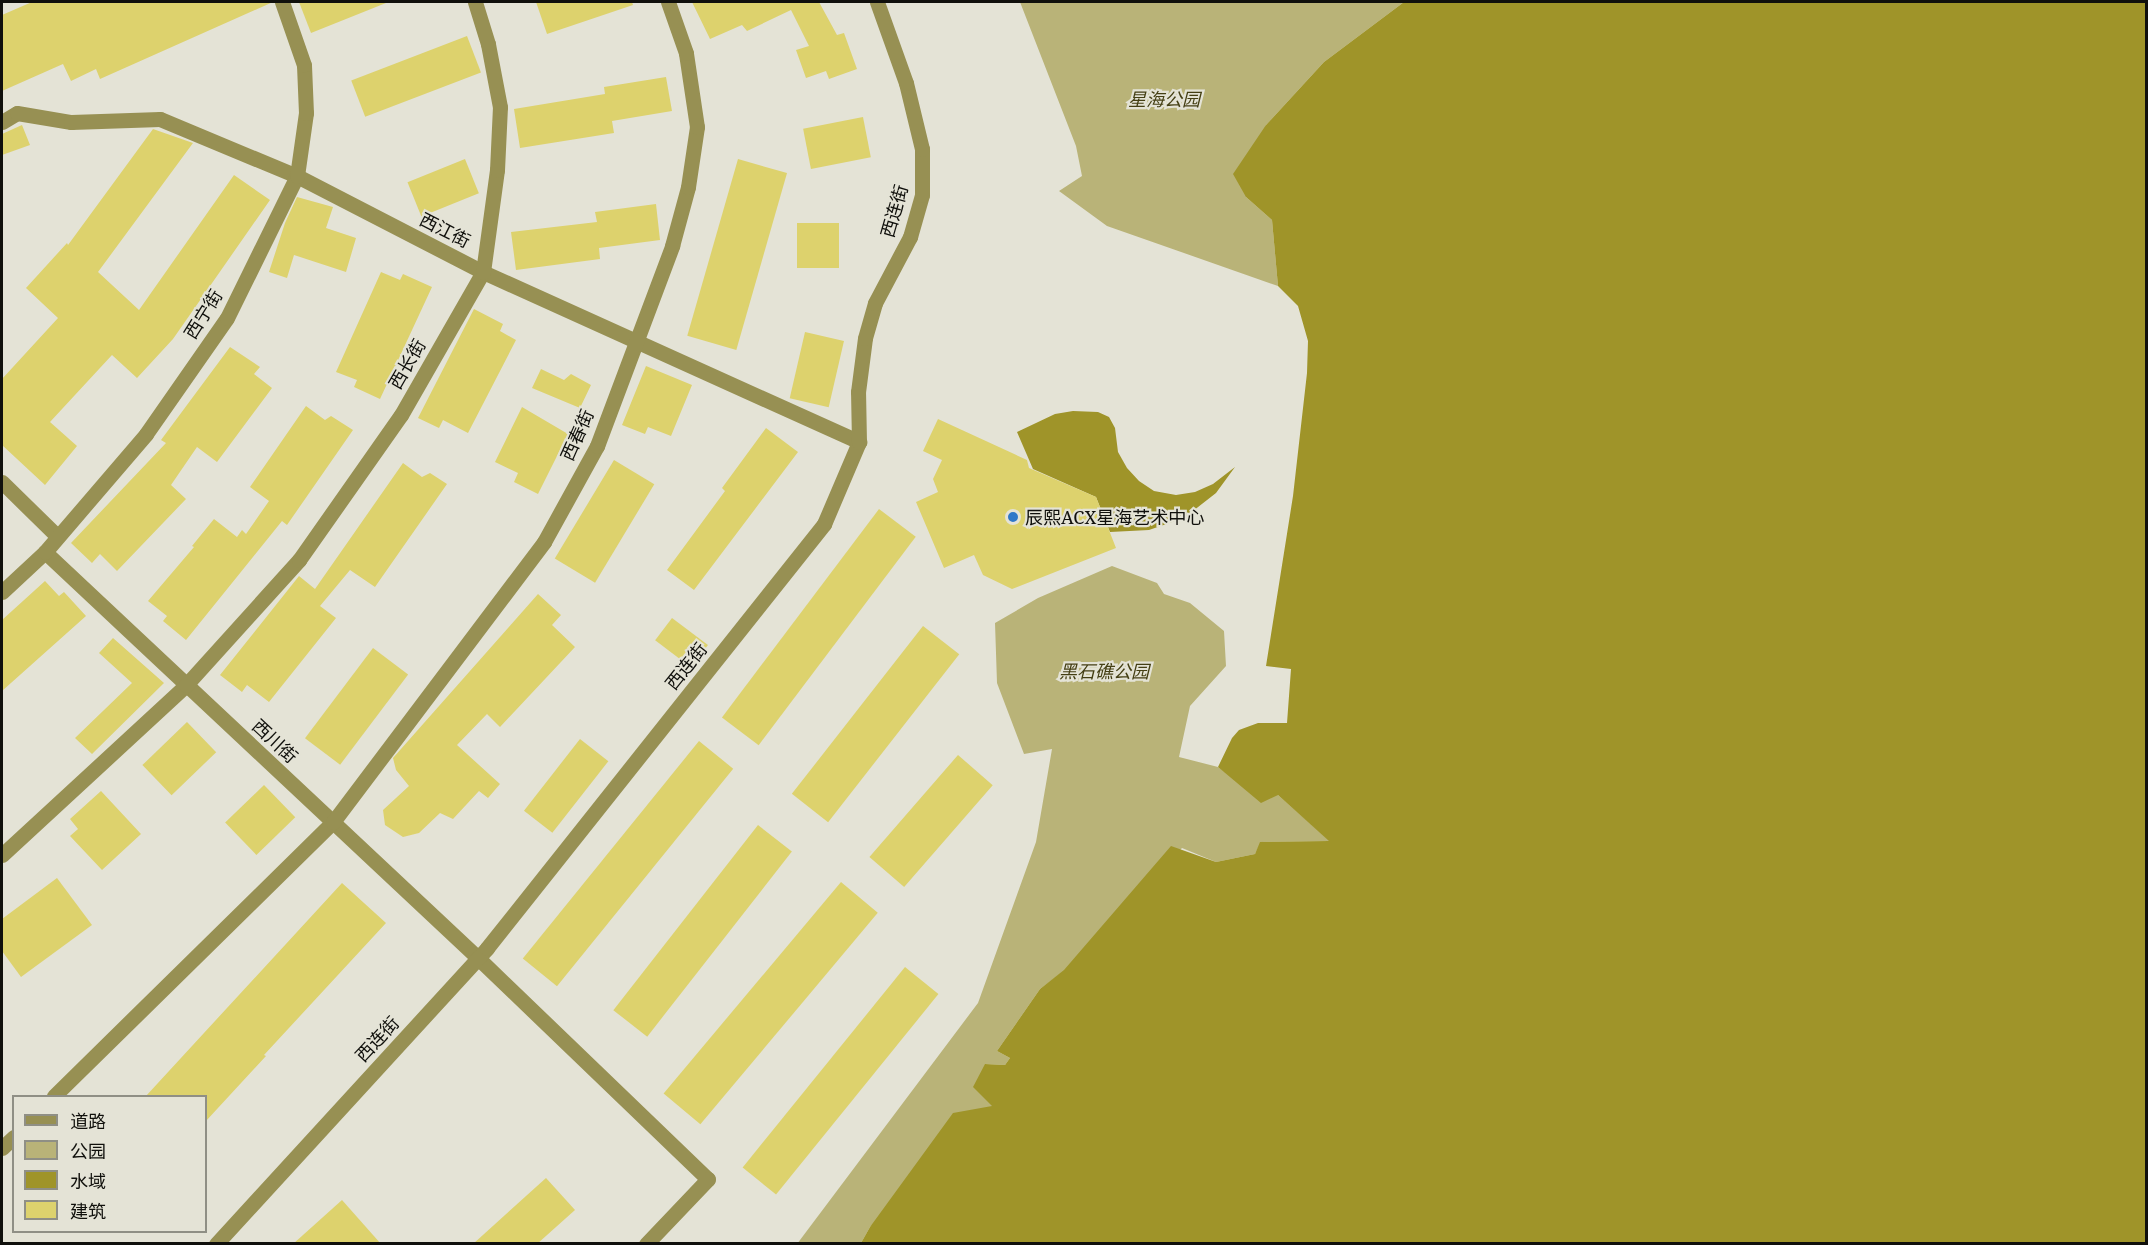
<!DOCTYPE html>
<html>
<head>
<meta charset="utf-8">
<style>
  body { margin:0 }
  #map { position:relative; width:2148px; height:1245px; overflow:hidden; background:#e4e3d6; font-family:"Noto Serif","Noto Sans SC",serif }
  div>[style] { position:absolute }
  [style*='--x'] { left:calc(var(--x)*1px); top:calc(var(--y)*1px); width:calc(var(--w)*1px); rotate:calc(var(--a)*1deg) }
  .green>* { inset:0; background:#b9b378 }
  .water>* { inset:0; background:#9f9429 }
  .building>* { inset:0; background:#ddd26d; transform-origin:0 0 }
  .minor>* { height:15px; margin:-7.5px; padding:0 7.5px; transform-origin:7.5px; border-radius:7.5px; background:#979053 }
  .dots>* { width:16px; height:16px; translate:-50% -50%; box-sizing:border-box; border:3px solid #e4e3d6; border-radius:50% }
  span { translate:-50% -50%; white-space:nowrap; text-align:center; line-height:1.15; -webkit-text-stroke:4.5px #e4e3d6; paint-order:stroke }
  .park-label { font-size:18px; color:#443f14; font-style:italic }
  .street-label { font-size:18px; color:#10100c }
  .poi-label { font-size:18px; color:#10100c }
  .left { translate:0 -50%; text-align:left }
  .frame { position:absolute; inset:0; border:3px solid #10100c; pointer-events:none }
  .legend { position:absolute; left:12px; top:1095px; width:195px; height:138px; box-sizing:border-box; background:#e4e3d6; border:2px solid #8f8f85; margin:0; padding:8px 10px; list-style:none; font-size:18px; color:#10100c }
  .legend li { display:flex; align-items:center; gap:12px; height:30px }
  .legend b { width:30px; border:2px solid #8f8f85 }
</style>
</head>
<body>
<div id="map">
  <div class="green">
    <div style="clip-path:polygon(1020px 2px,1404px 2px,1324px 62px,1266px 125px,1246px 197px,1272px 220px,1278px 286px,1107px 226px,1059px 191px,1082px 176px,1076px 146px)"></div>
    <div style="clip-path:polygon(1112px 566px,1157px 583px,1164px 594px,1190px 603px,1224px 631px,1226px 666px,1190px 706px,1179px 757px,1218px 767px,1237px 781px,1278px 795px,1330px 841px,1261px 842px,1255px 854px,1216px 862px,1182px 848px,1064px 971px,1040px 989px,997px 1051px,1010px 1058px,1005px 1065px,985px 1064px,993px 1106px,870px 1227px,861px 1243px,797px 1244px,978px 1003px,1036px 842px,1052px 749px,1024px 754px,997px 683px,995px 623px,1038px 598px)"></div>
  </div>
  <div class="water">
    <div style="clip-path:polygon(1404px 2px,2146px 2px,2146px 1243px,861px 1243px,870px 1227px,953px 1113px,992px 1106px,973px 1087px,985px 1064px,1005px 1065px,1010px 1058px,997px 1051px,1040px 989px,1064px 970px,1171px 846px,1216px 862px,1255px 854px,1260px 842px,1329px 841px,1278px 795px,1261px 803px,1218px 767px,1232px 738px,1239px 730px,1258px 723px,1287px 723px,1291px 669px,1266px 666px,1293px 496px,1307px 373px,1308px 341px,1298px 306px,1278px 286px,1272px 220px,1246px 197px,1233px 174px,1266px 125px,1324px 62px)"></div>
    <div style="clip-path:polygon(1073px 411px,1098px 412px,1109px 417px,1115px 428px,1118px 452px,1127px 468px,1139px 481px,1154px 491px,1176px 495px,1195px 492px,1213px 484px,1235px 467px,1216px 493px,1184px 518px,1149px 530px,1110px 532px,1096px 497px,1033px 469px,1017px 432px,1055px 414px)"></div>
  </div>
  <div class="building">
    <div style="clip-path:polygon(32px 2px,273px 2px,100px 79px,96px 69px,71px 81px,63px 64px,2px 91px,2px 15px)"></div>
    <div style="clip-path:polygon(299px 2px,386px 2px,386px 3px,311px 33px)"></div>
    <div style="clip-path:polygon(536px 2px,632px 2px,633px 5px,547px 34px)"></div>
    <div style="clip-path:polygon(692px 2px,819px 2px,837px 35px,844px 33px,857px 69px,829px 79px,826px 71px,806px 78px,796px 50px,809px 46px,791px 10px,747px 31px,742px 25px,710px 39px)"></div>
    <div style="left:467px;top:36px;width:39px;height:124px;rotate:69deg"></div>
    <div style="clip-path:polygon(666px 77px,672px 111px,612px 121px,614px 133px,520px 148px,514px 109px,605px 94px,604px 87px)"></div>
    <div style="left:863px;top:117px;width:41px;height:61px;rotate:79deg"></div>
    <div style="clip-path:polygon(22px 125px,30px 145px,2px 155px,2px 134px)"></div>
    <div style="clip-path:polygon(153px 129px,193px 143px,98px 272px,139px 310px,234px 175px,270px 200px,173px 339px,137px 378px,112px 355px,50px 422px,77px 446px,45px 485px,2px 445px,2px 379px,58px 318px,26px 288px,67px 243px,68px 245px)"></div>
    <div style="left:465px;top:159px;width:37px;height:62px;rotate:68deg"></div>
    <div style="left:738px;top:159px;width:51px;height:184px;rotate:16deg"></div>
    <div style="clip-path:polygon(297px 197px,333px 207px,326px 228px,356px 238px,346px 272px,294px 255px,287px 278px,269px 272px,285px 223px)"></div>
    <div style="clip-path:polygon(656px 204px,660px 240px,599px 248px,600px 259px,516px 270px,511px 232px,597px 222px,595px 212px)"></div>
    <div style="left:797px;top:223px;width:42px;height:45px"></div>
    <div style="clip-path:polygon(381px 272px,400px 280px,403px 274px,432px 287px,380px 399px,354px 387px,357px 380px,336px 372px)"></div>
    <div style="clip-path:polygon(474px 309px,503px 324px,500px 331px,516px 340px,468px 433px,443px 420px,439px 428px,418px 418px)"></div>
    <div style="left:805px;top:332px;width:40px;height:68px;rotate:13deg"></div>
    <div style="clip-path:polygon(230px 347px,260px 367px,254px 374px,272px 388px,217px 462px,197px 447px,171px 485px,186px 499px,117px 571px,100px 554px,92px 563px,71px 543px,166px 443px,161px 440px)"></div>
    <div style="clip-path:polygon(646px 366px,692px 385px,671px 436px,648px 427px,645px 434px,622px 425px)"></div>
    <div style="clip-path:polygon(541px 369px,564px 380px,571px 374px,591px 385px,580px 408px,532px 388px)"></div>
    <div style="clip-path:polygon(306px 406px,325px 420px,331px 416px,353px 430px,287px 525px,282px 521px,186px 640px,163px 621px,167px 616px,148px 601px,194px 547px,192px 546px,214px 519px,237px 537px,242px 530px,246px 534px,269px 501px,250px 487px)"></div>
    <div style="clip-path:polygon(522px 407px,568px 434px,538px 494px,514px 482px,518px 473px,495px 462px)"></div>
    <div style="clip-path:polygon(938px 419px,1027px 460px,1029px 468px,1096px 497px,1116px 548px,1012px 589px,983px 575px,974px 555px,944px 568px,916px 502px,938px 492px,933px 479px,942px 460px,923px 451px)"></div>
    <div style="clip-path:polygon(766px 428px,798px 452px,694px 590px,667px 570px,725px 491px,722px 488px)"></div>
    <div style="left:614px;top:460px;width:47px;height:115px;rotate:31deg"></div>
    <div style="clip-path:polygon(403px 463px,422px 477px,430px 473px,447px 484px,375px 587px,350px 570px,320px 606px,336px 618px,269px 702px,247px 685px,242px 692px,220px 675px,299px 576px,315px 589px)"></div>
    <div style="left:879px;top:509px;width:46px;height:261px;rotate:37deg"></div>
    <div style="clip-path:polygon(45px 581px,59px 596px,64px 592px,86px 616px,2px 691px,2px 620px)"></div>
    <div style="clip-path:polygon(538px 594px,561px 615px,552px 625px,575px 647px,500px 727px,487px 714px,457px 745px,500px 784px,488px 798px,479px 791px,453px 819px,440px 813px,419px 833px,403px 837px,385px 825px,383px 810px,409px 786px,396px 770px,393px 758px)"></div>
    <div style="left:672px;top:618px;width:45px;height:28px;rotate:37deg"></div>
    <div style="left:923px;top:626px;width:46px;height:213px;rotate:38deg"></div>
    <div style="clip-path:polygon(113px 638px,164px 683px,92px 754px,75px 738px,132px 683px,99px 653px)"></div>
    <div style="left:373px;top:648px;width:44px;height:113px;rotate:37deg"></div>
    <div style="left:187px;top:722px;width:42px;height:62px;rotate:46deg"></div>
    <div style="left:580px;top:739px;width:36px;height:91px;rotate:38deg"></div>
    <div style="left:699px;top:741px;width:44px;height:280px;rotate:39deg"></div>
    <div style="left:958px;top:755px;width:46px;height:135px;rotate:41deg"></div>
    <div style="left:264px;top:785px;width:45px;height:54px;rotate:46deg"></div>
    <div style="clip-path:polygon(101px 791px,141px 834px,102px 870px,70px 836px,78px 829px,70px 819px)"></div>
    <div style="left:758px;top:825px;width:43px;height:235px;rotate:38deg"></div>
    <div style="clip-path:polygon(57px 878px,92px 925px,21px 977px,2px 951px,2px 919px)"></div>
    <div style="left:841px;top:882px;width:48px;height:276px;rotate:40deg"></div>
    <div style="clip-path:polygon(342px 883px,386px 923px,264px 1055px,266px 1056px,206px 1121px,206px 1096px,146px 1096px)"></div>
    <div style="left:905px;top:967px;width:43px;height:258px;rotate:39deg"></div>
    <div style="clip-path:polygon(546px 1178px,575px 1210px,537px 1244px,473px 1244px)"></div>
    <div style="clip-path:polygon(342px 1200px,381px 1244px,293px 1244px)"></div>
  </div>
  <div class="minor">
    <div style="--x:2;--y:122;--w:17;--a:-31"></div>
    <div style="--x:17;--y:113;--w:55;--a:9.5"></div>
    <div style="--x:71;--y:122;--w:89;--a:-1.9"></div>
    <div style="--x:160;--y:119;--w:148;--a:22.6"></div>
    <div style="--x:297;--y:176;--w:209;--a:27.3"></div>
    <div style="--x:483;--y:272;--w:413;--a:24.3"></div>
    <div style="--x:2;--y:482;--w:77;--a:44.5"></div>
    <div style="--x:45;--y:552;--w:594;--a:43.16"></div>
    <div style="--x:478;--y:958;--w:319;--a:43.9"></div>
    <div style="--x:708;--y:1179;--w:90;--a:133.6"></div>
    <div style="--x:2;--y:592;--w:59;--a:-42.9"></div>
    <div style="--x:45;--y:552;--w:155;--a:-49.4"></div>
    <div style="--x:146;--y:434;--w:141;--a:-55.1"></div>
    <div style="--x:227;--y:318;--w:158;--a:-63.8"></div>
    <div style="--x:297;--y:176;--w:64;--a:-81.9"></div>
    <div style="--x:306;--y:113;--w:48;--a:-92.4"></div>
    <div style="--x:304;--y:65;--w:67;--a:-109.2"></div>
    <div style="--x:2;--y:855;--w:251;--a:-42.7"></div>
    <div style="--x:186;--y:685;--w:169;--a:-47.9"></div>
    <div style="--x:299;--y:560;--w:177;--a:-54.9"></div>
    <div style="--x:401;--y:415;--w:165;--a:-60.2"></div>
    <div style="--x:483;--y:272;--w:103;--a:-82.2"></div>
    <div style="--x:497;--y:170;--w:63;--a:-87.3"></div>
    <div style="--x:500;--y:107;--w:64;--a:-100.8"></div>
    <div style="--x:488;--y:44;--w:44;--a:-107.2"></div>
    <div style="--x:54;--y:1096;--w:391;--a:-44.5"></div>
    <div style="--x:333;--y:822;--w:351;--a:-53"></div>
    <div style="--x:544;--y:542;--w:110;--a:-61.1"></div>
    <div style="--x:597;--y:446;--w:214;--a:-69.4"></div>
    <div style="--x:672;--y:246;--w:61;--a:-74.8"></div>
    <div style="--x:688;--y:187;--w:61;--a:-81.5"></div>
    <div style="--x:697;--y:127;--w:75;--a:-98.5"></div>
    <div style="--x:686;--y:53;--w:54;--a:-109.4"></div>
    <div style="--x:2;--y:1148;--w:16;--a:-43"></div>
    <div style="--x:216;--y:1244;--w:401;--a:-47.5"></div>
    <div style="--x:487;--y:948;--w:542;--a:-51.52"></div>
    <div style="--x:824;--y:524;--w:89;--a:-66.9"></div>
    <div style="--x:859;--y:442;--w:50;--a:-91.1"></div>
    <div style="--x:858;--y:392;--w:54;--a:-82.6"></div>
    <div style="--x:865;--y:338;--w:36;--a:-74"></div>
    <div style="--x:875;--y:303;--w:75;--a:-62.1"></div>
    <div style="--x:910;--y:237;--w:44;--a:-74.1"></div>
    <div style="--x:922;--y:195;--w:46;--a:-90"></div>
    <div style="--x:922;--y:149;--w:68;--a:-103.6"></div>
    <div style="--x:906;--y:83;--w:86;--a:-109.7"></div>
  </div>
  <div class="dots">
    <div style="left:1013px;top:517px;background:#2e78c9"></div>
  </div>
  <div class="park-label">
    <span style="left:1164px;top:99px">星海公园</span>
    <span style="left:1104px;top:671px">黑石礁公园</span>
  </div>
  <div class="street-label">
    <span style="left:894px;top:211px;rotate:-74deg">西连街</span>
    <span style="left:445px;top:230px;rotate:27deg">西江街</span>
    <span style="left:203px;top:314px;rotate:-58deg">西宁街</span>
    <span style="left:407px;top:364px;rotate:-60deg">西长街</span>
    <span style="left:577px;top:435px;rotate:-66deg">西春街</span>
    <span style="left:686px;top:666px;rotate:-51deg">西连街</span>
    <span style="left:275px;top:741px;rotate:43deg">西川街</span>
    <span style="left:377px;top:1039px;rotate:-47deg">西连街</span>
  </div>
  <div class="poi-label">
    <span class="left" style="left:1025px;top:517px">辰熙ACX星海艺术中心</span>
  </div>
  <div class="frame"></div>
  <ul class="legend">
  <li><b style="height:8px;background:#979053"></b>道路</li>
  <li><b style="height:16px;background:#b9b378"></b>公园</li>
  <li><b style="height:16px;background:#9f9429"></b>水域</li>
  <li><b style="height:16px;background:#ddd26d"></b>建筑</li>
  </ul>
</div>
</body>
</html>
